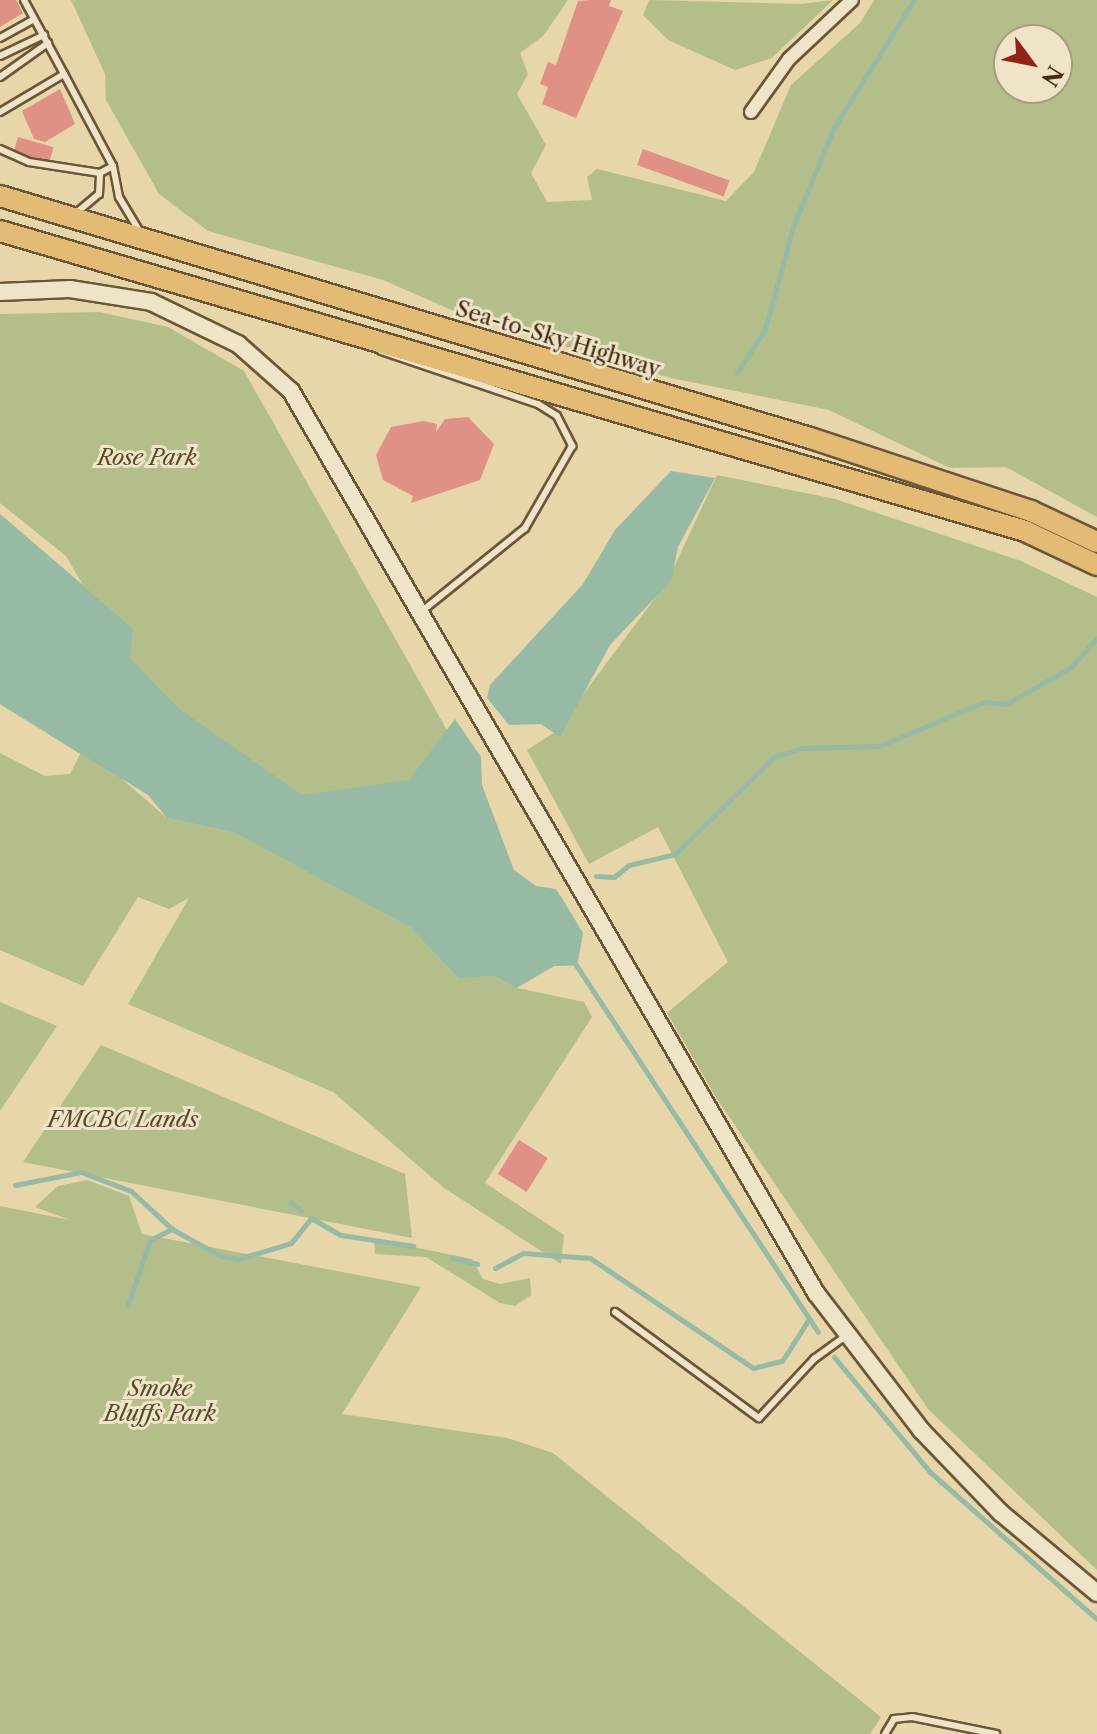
<!DOCTYPE html>
<html>
<head>
<meta charset="utf-8">
<style>
  body { margin:0 }
  #map { position:relative; width:1097px; height:1734px; overflow:hidden; background:#e6d6aa; font-family:"Libre Caslon Text",serif }
  div>[style] { position:absolute }
  [style*='--x'] { left:calc(var(--x)*1px); top:calc(var(--y)*1px); width:calc(var(--w)*1px); rotate:calc(var(--a)*1deg) }
  .green>* { inset:0; background:#b3be8a }
  .water>* { inset:0; background:#97baa4 }
  .stream>* { height:5px; margin:-2.5px; padding:0 2.5px; transform-origin:2.5px; border-radius:2.5px; background:#97baa4 }
  .building>* { inset:0; background:#de9184; transform-origin:0 0 }
  .roads { filter:drop-shadow(2px 0 #6b5638) drop-shadow(-2px 0 #6b5638) drop-shadow(0 2px #6b5638) drop-shadow(0 -2px #6b5638) }
  .service>* { height:6px; margin:-3px; padding:0 3px; transform-origin:3px; border-radius:3px; background:#efe4c8 }
  .minor>* { height:12px; margin:-6px; padding:0 6px; transform-origin:6px; border-radius:6px; background:#efe4c8 }
  .tertiary>* { height:16px; margin:-8px; padding:0 8px; transform-origin:8px; border-radius:8px; background:#efe4c8 }
  .trunk>* { height:20px; margin:-10px; padding:0 10px; transform-origin:10px; border-radius:10px; background:#e3bb75 }
  span { translate:-50% -50%; white-space:nowrap; text-align:center; line-height:1.15; -webkit-text-stroke:6px #efe4c8; paint-order:stroke }
  .street-label { font-size:22px; color:#422c12 }
  .park-label { font-size:22px; color:#59492a; font-style:italic }
  .north { position:absolute; left:993px; top:24px; width:80px; height:80px; box-sizing:border-box; background:#efe4c8; border:2px solid #aa9a7f; border-radius:50%; rotate:122deg; font-size:22px; font-weight:700; line-height:32px; text-align:center; color:#422c12 }
  .north::after { content:''; display:block; margin:auto; width:28px; height:36px; background:#8f2418; clip-path:polygon(50% 0,100% 100%,50% 72%,0 100%) }
</style>
</head>
<body>
<div id="map">
  <div class="green">
    <div style="clip-path:polygon(evenodd,71px 0,568px 0,543px 36px,520px 53px,528px 74px,517px 94px,546px 145px,531px 173px,547px 202px,592px 200px,587px 177px,597px 169px,726px 201px,754px 172px,791px 85px,860px 23px,874px 0,1097px 0,1097px 517px,1006px 467px,950px 468px,829px 410px,671px 378px,470px 318px,383px 280px,208px 231px,159px 194px,106px 100px,105px 74px,71px 0,1057px 40px,1057px 88px,1009px 88px,1009px 40px,1057px 40px)"></div>
    <div style="clip-path:polygon(649px 0,801px 4px,833px 0,772px 58px,735px 70px,668px 40px,643px 15px)"></div>
    <div style="clip-path:polygon(99px 312px,168px 327px,244px 371px,452px 739px,407px 787px,302px 807px,192px 727px,0 514px,83px 585px,66px 556px,0 503px,0 314px)"></div>
    <div style="clip-path:polygon(717px 475px,835px 499px,1021px 561px,1097px 597px,1097px 1570px,928px 1409px,717px 1099px,667px 1013px,728px 962px,658px 827px,589px 864px,527px 750px,555px 732px,667px 582px)"></div>
    <div style="clip-path:polygon(0 561px,115px 773px,167px 818px,236px 833px,325px 878px,410px 927px,466px 977px,496px 976px,560px 895px,583px 933px,577px 965px,554px 966px,517px 988px,584px 1002px,592px 1017px,485px 1183px,564px 1235px,561px 1264px,444px 1188px,333px 1092px,128px 1004px,189px 898px,169px 909px,138px 897px,83px 986px,0 950px,0 753px,45px 776px,70px 774px,80px 754px,0 704px)"></div>
    <div style="clip-path:polygon(0 1002px,57px 1026px,0 1111px)"></div>
    <div style="clip-path:polygon(101px 1045px,405px 1174px,412px 1238px,23px 1162px)"></div>
    <div style="clip-path:polygon(87px 1180px,129px 1196px,142px 1234px,421px 1287px,342px 1414px,507px 1438px,553px 1453px,881px 1717px,870px 1734px,0 1734px,0 1206px,70px 1220px,35px 1207px,58px 1186px)"></div>
    <div style="clip-path:polygon(374px 1239px,472px 1259px,483px 1279px,500px 1284px,530px 1278px,531px 1295px,515px 1306px,500px 1303px,426px 1257px,375px 1254px)"></div>
  </div>
  <div class="water">
    <div style="clip-path:polygon(671px 471px,715px 478px,678px 547px,671px 581px,610px 645px,560px 737px,541px 724px,509px 725px,487px 698px,490px 685px,583px 584px,615px 530px)"></div>
    <div style="clip-path:polygon(0 514px,133px 629px,130px 658px,178px 708px,302px 795px,409px 780px,455px 719px,481px 757px,482px 785px,514px 870px,536px 886px,556px 889px,583px 933px,577px 965px,554px 966px,516px 988px,496px 976px,459px 978px,410px 927px,236px 833px,167px 818px,148px 795px,0 704px)"></div>
  </div>
  <div class="stream">
    <div style="--x:737;--y:373;--w:52;--a:-57.5"></div>
    <div style="--x:765;--y:329;--w:109;--a:-74.6"></div>
    <div style="--x:794;--y:224;--w:105;--a:-67.6"></div>
    <div style="--x:834;--y:127;--w:150;--a:-57.8"></div>
    <div style="--x:596;--y:876;--w:18;--a:3"></div>
    <div style="--x:614;--y:877;--w:19;--a:-39"></div>
    <div style="--x:629;--y:865;--w:47;--a:-13.4"></div>
    <div style="--x:675;--y:854;--w:139;--a:-44.4"></div>
    <div style="--x:774;--y:757;--w:28;--a:-18"></div>
    <div style="--x:801;--y:748;--w:78;--a:-1.5"></div>
    <div style="--x:879;--y:746;--w:114;--a:-22.7"></div>
    <div style="--x:984;--y:702;--w:22;--a:5"></div>
    <div style="--x:1006;--y:704;--w:73;--a:-29.4"></div>
    <div style="--x:1070;--y:668;--w:40;--a:-48"></div>
    <div style="--x:574;--y:962;--w:443;--a:56.6"></div>
    <div style="--x:15;--y:1185;--w:67;--a:-11.1"></div>
    <div style="--x:81;--y:1172;--w:53;--a:20.8"></div>
    <div style="--x:131;--y:1191;--w:56;--a:42.8"></div>
    <div style="--x:172;--y:1229;--w:56;--a:28.9"></div>
    <div style="--x:221;--y:1256;--w:17;--a:10"></div>
    <div style="--x:238;--y:1259;--w:55;--a:-16.8"></div>
    <div style="--x:291;--y:1243;--w:32;--a:-51"></div>
    <div style="--x:311;--y:1218;--w:34;--a:30"></div>
    <div style="--x:341;--y:1235;--w:73;--a:8.7"></div>
    <div style="--x:290;--y:1202;--w:14;--a:36"></div>
    <div style="--x:452;--y:1258;--w:26;--a:13"></div>
    <div style="--x:495;--y:1268;--w:32;--a:-28"></div>
    <div style="--x:523;--y:1253;--w:67;--a:4.3"></div>
    <div style="--x:590;--y:1258;--w:197;--a:34"></div>
    <div style="--x:753;--y:1368;--w:30;--a:-14"></div>
    <div style="--x:782;--y:1361;--w:50;--a:-57.3"></div>
    <div style="--x:128;--y:1305;--w:69;--a:-71.3"></div>
    <div style="--x:150;--y:1240;--w:25;--a:-27"></div>
    <div style="--x:834;--y:1357;--w:150;--a:50.1"></div>
    <div style="--x:930;--y:1472;--w:222;--a:41.4"></div>
  </div>
  <div class="building">
    <div style="clip-path:polygon(0 0,16px 0,23px 13px,0 27px)"></div>
    <div style="clip-path:polygon(590px 0,611px 0,609px 6px,623px 11px,576px 118px,542px 104px,548px 87px,540px 84px,548px 62px,556px 65px,578px 1px)"></div>
    <div style="clip-path:polygon(60px 89px,75px 124px,45px 142px,34px 139px,22px 111px)"></div>
    <div style="left:18px;top:137px;width:37px;height:18px;rotate:16deg"></div>
    <div style="left:643px;top:149px;width:92px;height:17px;rotate:20deg"></div>
    <div style="clip-path:polygon(468px 417px,494px 444px,480px 480px,411px 503px,413px 496px,383px 480px,376px 455px,391px 427px,424px 421px,437px 424px,436px 432px,445px 419px)"></div>
    <div style="left:519px;top:1140px;width:34px;height:40px;rotate:32deg"></div>
  </div>
  <div class="roads">
    <div class="service">
      <div style="--x:24;--y:0;--w:84;--a:61.6"></div>
      <div style="--x:0;--y:38;--w:39;--a:-29"></div>
      <div style="--x:0;--y:56;--w:49;--a:-25.5"></div>
      <div style="--x:0;--y:77;--w:59;--a:-35.3"></div>
      <div style="--x:0;--y:112;--w:74;--a:-30.7"></div>
      <div style="--x:64;--y:74;--w:104;--a:62"></div>
      <div style="--x:113;--y:166;--w:15;--a:152"></div>
      <div style="--x:100;--y:173;--w:72;--a:-171.2"></div>
      <div style="--x:29;--y:162;--w:32;--a:-156"></div>
      <div style="--x:113;--y:166;--w:32;--a:79"></div>
      <div style="--x:119;--y:197;--w:39;--a:59"></div>
      <div style="--x:75;--y:214;--w:31;--a:-40"></div>
      <div style="--x:99;--y:194;--w:21;--a:-87"></div>
      <div style="--x:381;--y:351;--w:166;--a:18.7"></div>
      <div style="--x:538;--y:404;--w:22;--a:32"></div>
      <div style="--x:557;--y:416;--w:34;--a:63"></div>
      <div style="--x:572;--y:446;--w:95;--a:119.8"></div>
      <div style="--x:525;--y:528;--w:132;--a:141.1"></div>
      <div style="--x:615;--y:1312;--w:179;--a:36.4"></div>
      <div style="--x:759;--y:1418;--w:81;--a:-47"></div>
      <div style="--x:814;--y:1359;--w:41;--a:-36"></div>
      <div style="--x:885;--y:1734;--w:17;--a:-59"></div>
      <div style="--x:894;--y:1719;--w:18;--a:-6"></div>
      <div style="--x:912;--y:1717;--w:86;--a:11.4"></div>
    </div>
    <div class="minor">
      <div style="--x:751;--y:112;--w:65;--a:-54.4"></div>
      <div style="--x:789;--y:59;--w:86;--a:-43.1"></div>
    </div>
    <div class="tertiary">
      <div style="--x:0;--y:292;--w:70;--a:-2.5"></div>
      <div style="--x:70;--y:289;--w:82;--a:9.1"></div>
      <div style="--x:151;--y:302;--w:97;--a:25.8"></div>
      <div style="--x:238;--y:344;--w:71;--a:41.6"></div>
      <div style="--x:291;--y:391;--w:1044;--a:59.8"></div>
      <div style="--x:816;--y:1293;--w:173;--a:52.5"></div>
      <div style="--x:921;--y:1430;--w:115;--a:46.1"></div>
      <div style="--x:1001;--y:1513;--w:125;--a:39.8"></div>
    </div>
    <div class="trunk">
      <div style="--x:0;--y:196;--w:845;--a:16.63"></div>
      <div style="--x:810;--y:438;--w:233;--a:18.3"></div>
      <div style="--x:1031;--y:511;--w:73;--a:25.2"></div>
      <div style="--x:0;--y:231;--w:1068;--a:16.31"></div>
      <div style="--x:1025;--y:531;--w:80;--a:25.3"></div>
    </div>
  </div>
  <div class="street-label">
    <span style="left:558px;top:339px;rotate:17deg">Sea-to-Sky Highway</span>
  </div>
  <div class="park-label">
    <span style="left:147px;top:458px">Rose Park</span>
    <span style="left:123px;top:1120px">FMCBC Lands</span>
    <span style="left:160px;top:1401px">Smoke<br>Bluffs Park</span>
  </div>
  <div class="north">N</div>
</div>
</body>
</html>
